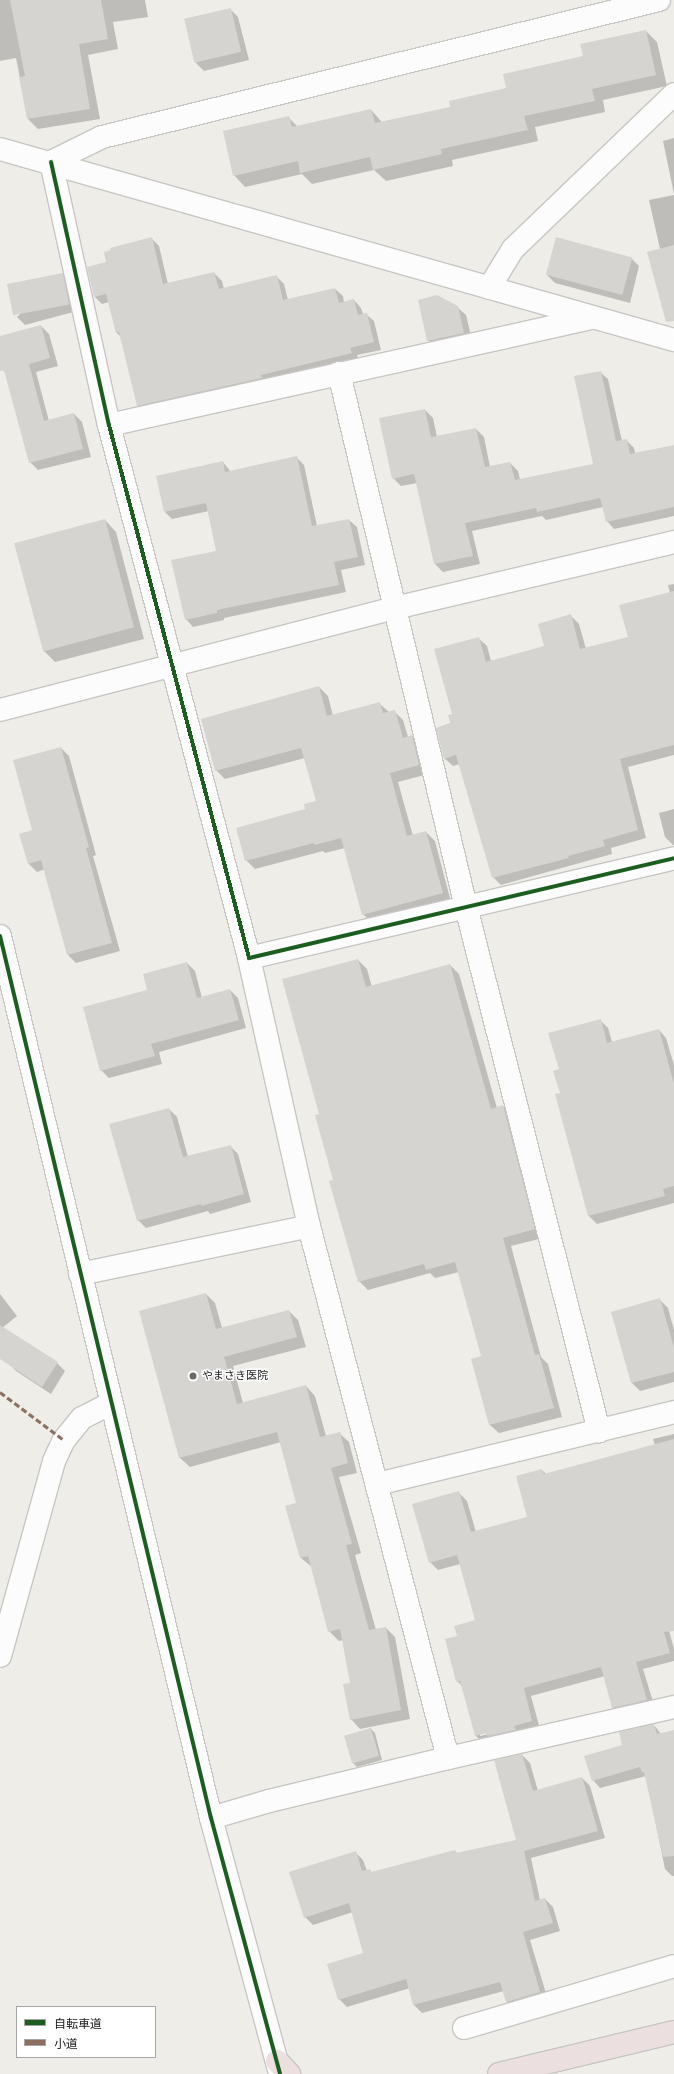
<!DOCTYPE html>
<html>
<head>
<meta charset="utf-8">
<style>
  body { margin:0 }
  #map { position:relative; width:674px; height:2074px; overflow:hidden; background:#eeede8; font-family:Figtree,"Noto Sans JP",sans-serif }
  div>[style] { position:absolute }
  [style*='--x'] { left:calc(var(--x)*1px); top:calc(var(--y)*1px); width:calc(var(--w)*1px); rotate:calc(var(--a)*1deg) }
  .shadow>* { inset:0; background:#0003 }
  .building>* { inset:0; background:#d6d4d1; transform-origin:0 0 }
  .roads { filter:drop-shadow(1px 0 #c7c6c4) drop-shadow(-1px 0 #c7c6c4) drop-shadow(0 1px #c7c6c4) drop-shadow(0 -1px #c7c6c4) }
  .minor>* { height:22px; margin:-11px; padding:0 11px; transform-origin:11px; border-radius:11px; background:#fcfcfc }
  .tertiary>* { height:22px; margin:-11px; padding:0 11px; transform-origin:11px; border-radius:11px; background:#fcfcfc }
  .motorway>* { height:22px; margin:-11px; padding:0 11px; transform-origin:11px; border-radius:11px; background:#ebdfe0 }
  .quiet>* { height:3px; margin-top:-1.5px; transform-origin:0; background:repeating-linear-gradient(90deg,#8d6e63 0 6px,transparent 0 9px) }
  .cycleway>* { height:4px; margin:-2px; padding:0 2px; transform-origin:2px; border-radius:2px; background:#1b5e20 }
  .dots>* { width:11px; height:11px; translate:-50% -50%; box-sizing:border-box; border:2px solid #fff; border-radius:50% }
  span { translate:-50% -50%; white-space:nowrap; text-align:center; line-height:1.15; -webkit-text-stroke:3px #fff; paint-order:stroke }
  .poi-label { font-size:11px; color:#202020 }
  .left { translate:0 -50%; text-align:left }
  .legend { position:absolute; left:16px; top:2006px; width:140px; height:52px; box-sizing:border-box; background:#fff; border:1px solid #a6a6a6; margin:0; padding:5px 7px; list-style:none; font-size:12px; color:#202020 }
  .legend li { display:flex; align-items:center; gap:8px; height:20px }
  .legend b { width:20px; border:1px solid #a6a6a6 }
</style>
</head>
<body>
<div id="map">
  <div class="shadow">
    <div style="clip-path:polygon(0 0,145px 0,148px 17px,113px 22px,118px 49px,88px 55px,100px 119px,38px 129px,28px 119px,16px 58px,0 61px)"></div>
    <div style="clip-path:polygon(230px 9px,238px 17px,249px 60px,204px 71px,196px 63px)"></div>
    <div style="clip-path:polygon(646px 31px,657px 42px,667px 86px,603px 100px,605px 112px,535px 127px,538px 141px,452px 160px,453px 166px,386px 181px,374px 170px,312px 184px,302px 174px,245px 187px,234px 175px,288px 117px,298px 127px,371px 110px,382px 122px,451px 108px,507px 89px)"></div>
    <div style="clip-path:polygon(674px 138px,674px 194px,663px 141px)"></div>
    <div style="clip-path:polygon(674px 195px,674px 298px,660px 249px,649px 200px)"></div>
    <div style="clip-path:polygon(151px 238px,159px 246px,168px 284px,214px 273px,222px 281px,224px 289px,276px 276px,284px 284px,288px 300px,335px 289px,343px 296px,344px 303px,354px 300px,361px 308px,363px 314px,366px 314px,374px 321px,381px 350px,357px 355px,359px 361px,146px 413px,138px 405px,121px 337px,116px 332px,109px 302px,102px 304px,95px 297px,107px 263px)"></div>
    <div style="clip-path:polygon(631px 258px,639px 266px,630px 303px,555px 283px,547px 275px)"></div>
    <div style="clip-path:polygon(62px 274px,70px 282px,77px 311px,25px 325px,17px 317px)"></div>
    <div style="clip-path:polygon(457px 307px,466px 315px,472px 340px,436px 348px,428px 340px)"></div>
    <div style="clip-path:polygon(41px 326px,49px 334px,58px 366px,36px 372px,49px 421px,74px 414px,82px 422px,91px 457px,38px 470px,30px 462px,6px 374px,3px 370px,0 360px,0 338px)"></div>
    <div style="clip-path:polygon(600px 372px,608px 379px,622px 441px,626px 440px,634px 448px,635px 453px,674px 446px,674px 516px,614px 529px,607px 521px,603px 507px,546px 520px,542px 516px,472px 531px,480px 564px,443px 572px,435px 564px,417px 483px,401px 486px,393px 478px,425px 410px,433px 418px,437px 437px,476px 429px,484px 437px,490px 467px,510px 463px,518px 471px,520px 480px,594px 465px)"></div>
    <div style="clip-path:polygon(296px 457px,304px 465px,317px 526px,349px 520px,357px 527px,365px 565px,341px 570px,346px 592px,224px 618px,224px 620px,193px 627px,186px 619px,217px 551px,209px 511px,172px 519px,165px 512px,223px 462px,231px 472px)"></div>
    <div style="clip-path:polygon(105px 520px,116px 532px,144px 639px,55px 662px,44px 651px,15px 545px)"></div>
    <div style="clip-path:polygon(674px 584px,674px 755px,628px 767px,646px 838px,611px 848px,612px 854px,501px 885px,493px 877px,460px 764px,453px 766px,444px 758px,453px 715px,478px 638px,487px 646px,491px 661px,545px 647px,571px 616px,579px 624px,586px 649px,629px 638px,670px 593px,668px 585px)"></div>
    <div style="clip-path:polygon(319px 687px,328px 696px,333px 716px,380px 704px,389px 712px,394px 711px,403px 720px,408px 737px,412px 736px,421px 745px,428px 774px,398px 782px,413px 836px,426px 832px,435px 841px,451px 902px,372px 923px,363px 914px,345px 848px,325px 853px,323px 851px,255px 869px,246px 860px,317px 801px,305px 758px,225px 779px,216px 770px)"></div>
    <div style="clip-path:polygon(61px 748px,69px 756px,96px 855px,93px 856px,120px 951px,76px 963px,68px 955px,45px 869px,37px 872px,29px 864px,33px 831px)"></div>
    <div style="clip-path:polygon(674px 809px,674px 845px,673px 845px,665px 837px,659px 813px)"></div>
    <div style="clip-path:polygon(358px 960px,367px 969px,372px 987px,450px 965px,459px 974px,497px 1108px,503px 1106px,512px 1115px,543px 1238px,511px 1246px,541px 1357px,548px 1364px,562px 1417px,499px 1433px,490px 1425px,482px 1357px,459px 1272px,435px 1278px,430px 1273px,368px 1290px,359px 1281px,320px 1114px)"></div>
    <div style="clip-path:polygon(187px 963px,195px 971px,202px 998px,230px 990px,238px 998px,246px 1028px,159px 1052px,162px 1064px,109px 1078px,101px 1070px)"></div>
    <div style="clip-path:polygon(600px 1020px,608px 1028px,612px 1042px,659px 1030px,666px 1038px,674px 1065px,674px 1203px,597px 1224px,589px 1216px,556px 1095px,561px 1094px,560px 1070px)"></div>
    <div style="clip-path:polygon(169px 1109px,177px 1117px,188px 1157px,230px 1146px,238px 1154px,251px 1202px,210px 1214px,208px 1211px,146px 1228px,138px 1220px)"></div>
    <div style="clip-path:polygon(0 1294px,17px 1316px,2px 1328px,57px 1363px,65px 1371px,51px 1394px,16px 1371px,0 1353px)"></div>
    <div style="clip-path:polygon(206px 1294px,215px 1303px,222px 1328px,289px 1311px,298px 1320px,306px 1347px,233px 1366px,243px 1403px,306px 1386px,315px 1396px,326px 1436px,339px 1433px,349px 1442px,357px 1473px,339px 1477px,361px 1553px,355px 1555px,376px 1630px,386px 1628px,395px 1637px,410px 1719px,360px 1729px,351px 1719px,351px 1684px,343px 1640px,339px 1641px,329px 1631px,312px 1567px,301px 1558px,298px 1503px,281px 1442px,190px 1467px,180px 1458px,140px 1312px)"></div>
    <div style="clip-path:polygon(660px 1300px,668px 1308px,674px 1330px,674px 1382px,640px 1391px,632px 1383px)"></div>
    <div style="clip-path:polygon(evenodd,674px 1434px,674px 1558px,661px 1601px,674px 1649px,674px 1661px,643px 1669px,655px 1708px,621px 1716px,613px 1708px,605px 1676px,531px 1696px,540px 1729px,484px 1744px,476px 1736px,462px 1686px,457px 1681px,458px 1636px,476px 1621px,460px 1564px,438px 1570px,430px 1562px,459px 1493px,467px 1501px,476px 1532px,529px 1518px,542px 1470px,546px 1474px,655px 1445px,653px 1439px,674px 1434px,491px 1731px,492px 1733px,480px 1736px,480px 1734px,491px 1731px)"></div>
    <div style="clip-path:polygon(654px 1725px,661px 1734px,674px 1731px,674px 1876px,672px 1876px,665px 1869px,646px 1776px,600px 1788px,593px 1780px,623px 1745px)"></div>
    <div style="clip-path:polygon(371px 1729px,375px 1733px,382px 1760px,357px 1767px,353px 1763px)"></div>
    <div style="clip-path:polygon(522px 1755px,530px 1763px,538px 1791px,582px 1778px,590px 1786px,605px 1838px,531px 1858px,540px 1900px,545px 1899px,553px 1907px,560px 1931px,530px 1940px,548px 2000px,515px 2010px,507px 2002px,504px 1991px,422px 2013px,414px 2005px,410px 1988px,347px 2007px,339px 1999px,365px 1954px,353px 1912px,313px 1925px,305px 1917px,355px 1852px,363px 1860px,367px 1871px,370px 1870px,372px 1873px,455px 1851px,458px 1854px,517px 1841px)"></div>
  </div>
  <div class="building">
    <div style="clip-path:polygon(10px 0,101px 0,108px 39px,79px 44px,90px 109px,27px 119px,19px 77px,25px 76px)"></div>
    <div style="left:231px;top:8px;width:45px;height:48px;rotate:77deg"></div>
    <div style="clip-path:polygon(646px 30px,656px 75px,592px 89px,595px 101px,524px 116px,528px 130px,441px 149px,442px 154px,373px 170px,370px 157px,300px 173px,298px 161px,233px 176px,223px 131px,289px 116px,292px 127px,371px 109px,375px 123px,450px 107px,449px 101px,506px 88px,503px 74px,583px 56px,580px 44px)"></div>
    <div style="clip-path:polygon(152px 237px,163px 284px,214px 272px,219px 289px,277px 275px,283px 300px,335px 288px,339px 303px,354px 299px,358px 315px,367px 313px,374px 342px,350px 348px,352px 353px,261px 375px,262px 378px,137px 406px,119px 332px,116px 333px,106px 294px,94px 297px,87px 267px,106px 262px,104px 252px,111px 250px,110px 248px)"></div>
    <div style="left:556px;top:237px;width:79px;height:39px;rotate:15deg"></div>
    <div style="clip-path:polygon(674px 245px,674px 321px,666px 322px,647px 252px)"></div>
    <div style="left:63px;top:273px;width:32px;height:57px;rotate:79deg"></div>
    <div style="clip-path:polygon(437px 295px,458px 306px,464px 333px,427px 341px,418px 300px)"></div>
    <div style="clip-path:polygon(41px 325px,50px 358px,29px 364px,44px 421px,74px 413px,83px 449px,29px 463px,4px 370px,0 371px,0 336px)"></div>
    <div style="clip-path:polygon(601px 371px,616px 441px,627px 439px,630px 454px,674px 445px,674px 507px,606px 522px,600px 498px,537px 512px,536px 508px,465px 523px,473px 556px,434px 564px,414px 474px,392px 479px,379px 418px,425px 409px,431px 437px,476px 428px,485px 467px,510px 462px,515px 480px,593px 464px,574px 376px)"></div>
    <div style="clip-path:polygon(297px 456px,312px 526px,349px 519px,358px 557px,334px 562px,339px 585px,217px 610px,217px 613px,185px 620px,171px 560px,216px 551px,206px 503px,164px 512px,156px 476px,223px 461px,225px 472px)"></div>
    <div style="left:105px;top:519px;width:112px;height:94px;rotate:75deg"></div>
    <div style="clip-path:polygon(674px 591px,674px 745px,620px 759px,638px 830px,603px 840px,605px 846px,568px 856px,569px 858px,492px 878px,456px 755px,444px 759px,436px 728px,450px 723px,448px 715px,452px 714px,434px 649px,479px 637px,486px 662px,544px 646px,538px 624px,571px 614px,580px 649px,628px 637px,619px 605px)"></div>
    <div style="clip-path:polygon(319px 686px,327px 716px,380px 702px,383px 713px,395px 710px,403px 738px,412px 735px,419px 765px,390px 773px,407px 836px,426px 831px,443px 893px,362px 915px,341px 838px,315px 845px,314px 843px,245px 861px,236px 828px,305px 809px,304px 804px,316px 801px,301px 748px,215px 771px,201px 719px)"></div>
    <div style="clip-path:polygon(61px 747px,89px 847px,86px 848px,112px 943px,67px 955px,41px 860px,28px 864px,19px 834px,32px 830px,13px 760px)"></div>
    <div style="clip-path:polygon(358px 959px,366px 987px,450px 964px,491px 1109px,503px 1105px,535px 1229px,503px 1238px,535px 1355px,539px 1354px,554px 1408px,489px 1425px,471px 1359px,481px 1356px,455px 1262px,426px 1270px,424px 1264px,358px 1282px,329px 1181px,333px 1180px,315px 1115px,319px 1114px,282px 979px)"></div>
    <div style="clip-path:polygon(187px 962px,197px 998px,230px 989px,239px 1020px,151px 1044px,155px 1056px,100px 1071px,83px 1007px,147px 990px,143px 974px)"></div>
    <div style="clip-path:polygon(601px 1019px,607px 1043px,659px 1029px,674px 1084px,674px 1186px,663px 1189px,665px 1196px,588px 1216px,555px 1094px,560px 1093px,553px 1071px,559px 1069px,548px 1033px)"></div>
    <div style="clip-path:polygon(169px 1108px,183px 1157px,231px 1145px,244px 1194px,201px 1206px,201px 1204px,137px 1221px,109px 1124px)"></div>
    <div style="clip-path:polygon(206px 1293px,216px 1329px,289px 1310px,297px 1337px,224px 1357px,237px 1404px,306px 1385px,320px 1437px,340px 1432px,348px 1463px,331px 1468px,352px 1544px,346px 1545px,369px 1630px,386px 1627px,401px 1710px,350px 1720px,343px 1684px,350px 1683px,340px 1629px,328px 1632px,308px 1556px,300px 1558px,285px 1506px,296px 1503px,277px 1432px,179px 1458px,139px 1311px)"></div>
    <div style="clip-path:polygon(660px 1298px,674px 1348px,674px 1372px,631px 1383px,611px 1312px)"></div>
    <div style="clip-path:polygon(0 1325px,58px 1362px,42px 1387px,0 1359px)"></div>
    <div style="clip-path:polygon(674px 1439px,674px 1631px,664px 1632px,670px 1653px,636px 1662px,647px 1700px,612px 1708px,601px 1667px,524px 1688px,532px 1721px,514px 1726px,516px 1730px,487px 1736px,486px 1733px,475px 1736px,460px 1681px,456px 1682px,445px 1639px,457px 1636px,454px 1626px,475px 1620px,457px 1555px,429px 1563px,412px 1504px,459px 1491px,471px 1532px,527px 1517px,516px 1476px,542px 1469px,544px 1474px)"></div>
    <div style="clip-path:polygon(654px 1724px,657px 1734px,674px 1730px,674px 1856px,663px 1857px,644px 1772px,642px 1773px,640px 1767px,592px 1781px,584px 1756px,622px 1745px,619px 1732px)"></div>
    <div style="left:371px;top:1728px;width:29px;height:28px;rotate:74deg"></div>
    <div style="clip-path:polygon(522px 1754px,533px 1791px,582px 1777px,598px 1831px,524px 1851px,535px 1901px,545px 1898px,553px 1923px,523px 1932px,540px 1992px,506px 2002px,500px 1982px,413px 2005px,406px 1979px,338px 2000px,327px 1964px,363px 1953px,349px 1903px,304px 1918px,289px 1872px,356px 1851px,362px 1871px,370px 1869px,371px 1872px,455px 1850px,456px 1853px,516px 1840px,494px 1760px)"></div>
  </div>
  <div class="roads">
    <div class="minor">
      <div style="--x:659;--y:0;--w:574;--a:166.18"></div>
      <div style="--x:102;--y:137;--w:57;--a:153.9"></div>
      <div style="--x:51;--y:162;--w:269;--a:77.6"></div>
      <div style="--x:109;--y:425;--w:551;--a:75.28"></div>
      <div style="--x:249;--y:958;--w:437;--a:-13.2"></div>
      <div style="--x:489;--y:288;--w:46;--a:-58.4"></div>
      <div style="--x:513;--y:249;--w:223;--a:-43.9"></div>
      <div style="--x:339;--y:373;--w:549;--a:76.62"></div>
      <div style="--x:466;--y:907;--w:541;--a:75.76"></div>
      <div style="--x:109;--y:425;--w:495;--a:-12.5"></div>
      <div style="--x:249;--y:958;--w:275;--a:77.4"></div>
      <div style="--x:309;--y:1226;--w:550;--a:75.36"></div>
      <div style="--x:80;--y:1274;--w:234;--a:-11.8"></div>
      <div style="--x:377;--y:1484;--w:306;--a:-13.6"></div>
      <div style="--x:0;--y:1656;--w:202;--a:-74.5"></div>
      <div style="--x:54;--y:1461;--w:23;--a:-65"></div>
      <div style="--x:64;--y:1440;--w:28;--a:-51"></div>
      <div style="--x:82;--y:1418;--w:33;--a:-27"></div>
      <div style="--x:211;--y:1818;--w:60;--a:-16.3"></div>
      <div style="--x:269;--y:1801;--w:184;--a:-13.5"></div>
      <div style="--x:448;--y:1758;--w:232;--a:-12.7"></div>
      <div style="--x:464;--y:2028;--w:219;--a:-16.4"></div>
    </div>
    <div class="tertiary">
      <div style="--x:0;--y:149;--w:701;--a:15.82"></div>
      <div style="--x:0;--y:710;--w:408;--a:-14.5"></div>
      <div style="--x:395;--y:608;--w:287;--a:-13.3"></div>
      <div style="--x:0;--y:936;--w:907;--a:76.55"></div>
      <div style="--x:211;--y:1818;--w:265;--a:74.9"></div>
    </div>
    <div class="motorway">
      <div style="--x:277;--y:2061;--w:18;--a:47"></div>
      <div style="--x:499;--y:2074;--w:180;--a:-13.5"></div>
    </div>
  </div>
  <div class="quiet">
    <div style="--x:0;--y:1392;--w:80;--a:36.9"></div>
  </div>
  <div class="cycleway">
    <div style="--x:51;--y:162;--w:269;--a:77.6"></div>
    <div style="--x:109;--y:425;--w:551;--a:75.28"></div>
    <div style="--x:249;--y:958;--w:437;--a:-13.2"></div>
    <div style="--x:0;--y:936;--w:907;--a:76.55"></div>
    <div style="--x:211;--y:1818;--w:265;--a:74.9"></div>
  </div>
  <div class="dots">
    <div style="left:193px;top:1376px;background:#686866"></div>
  </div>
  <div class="poi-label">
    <span class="left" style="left:202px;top:1376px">やまさき医院</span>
  </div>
  <ul class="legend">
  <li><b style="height:5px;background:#1b5e20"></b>自転車道</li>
  <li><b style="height:5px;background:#8d6e63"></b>小道</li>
  </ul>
</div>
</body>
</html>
